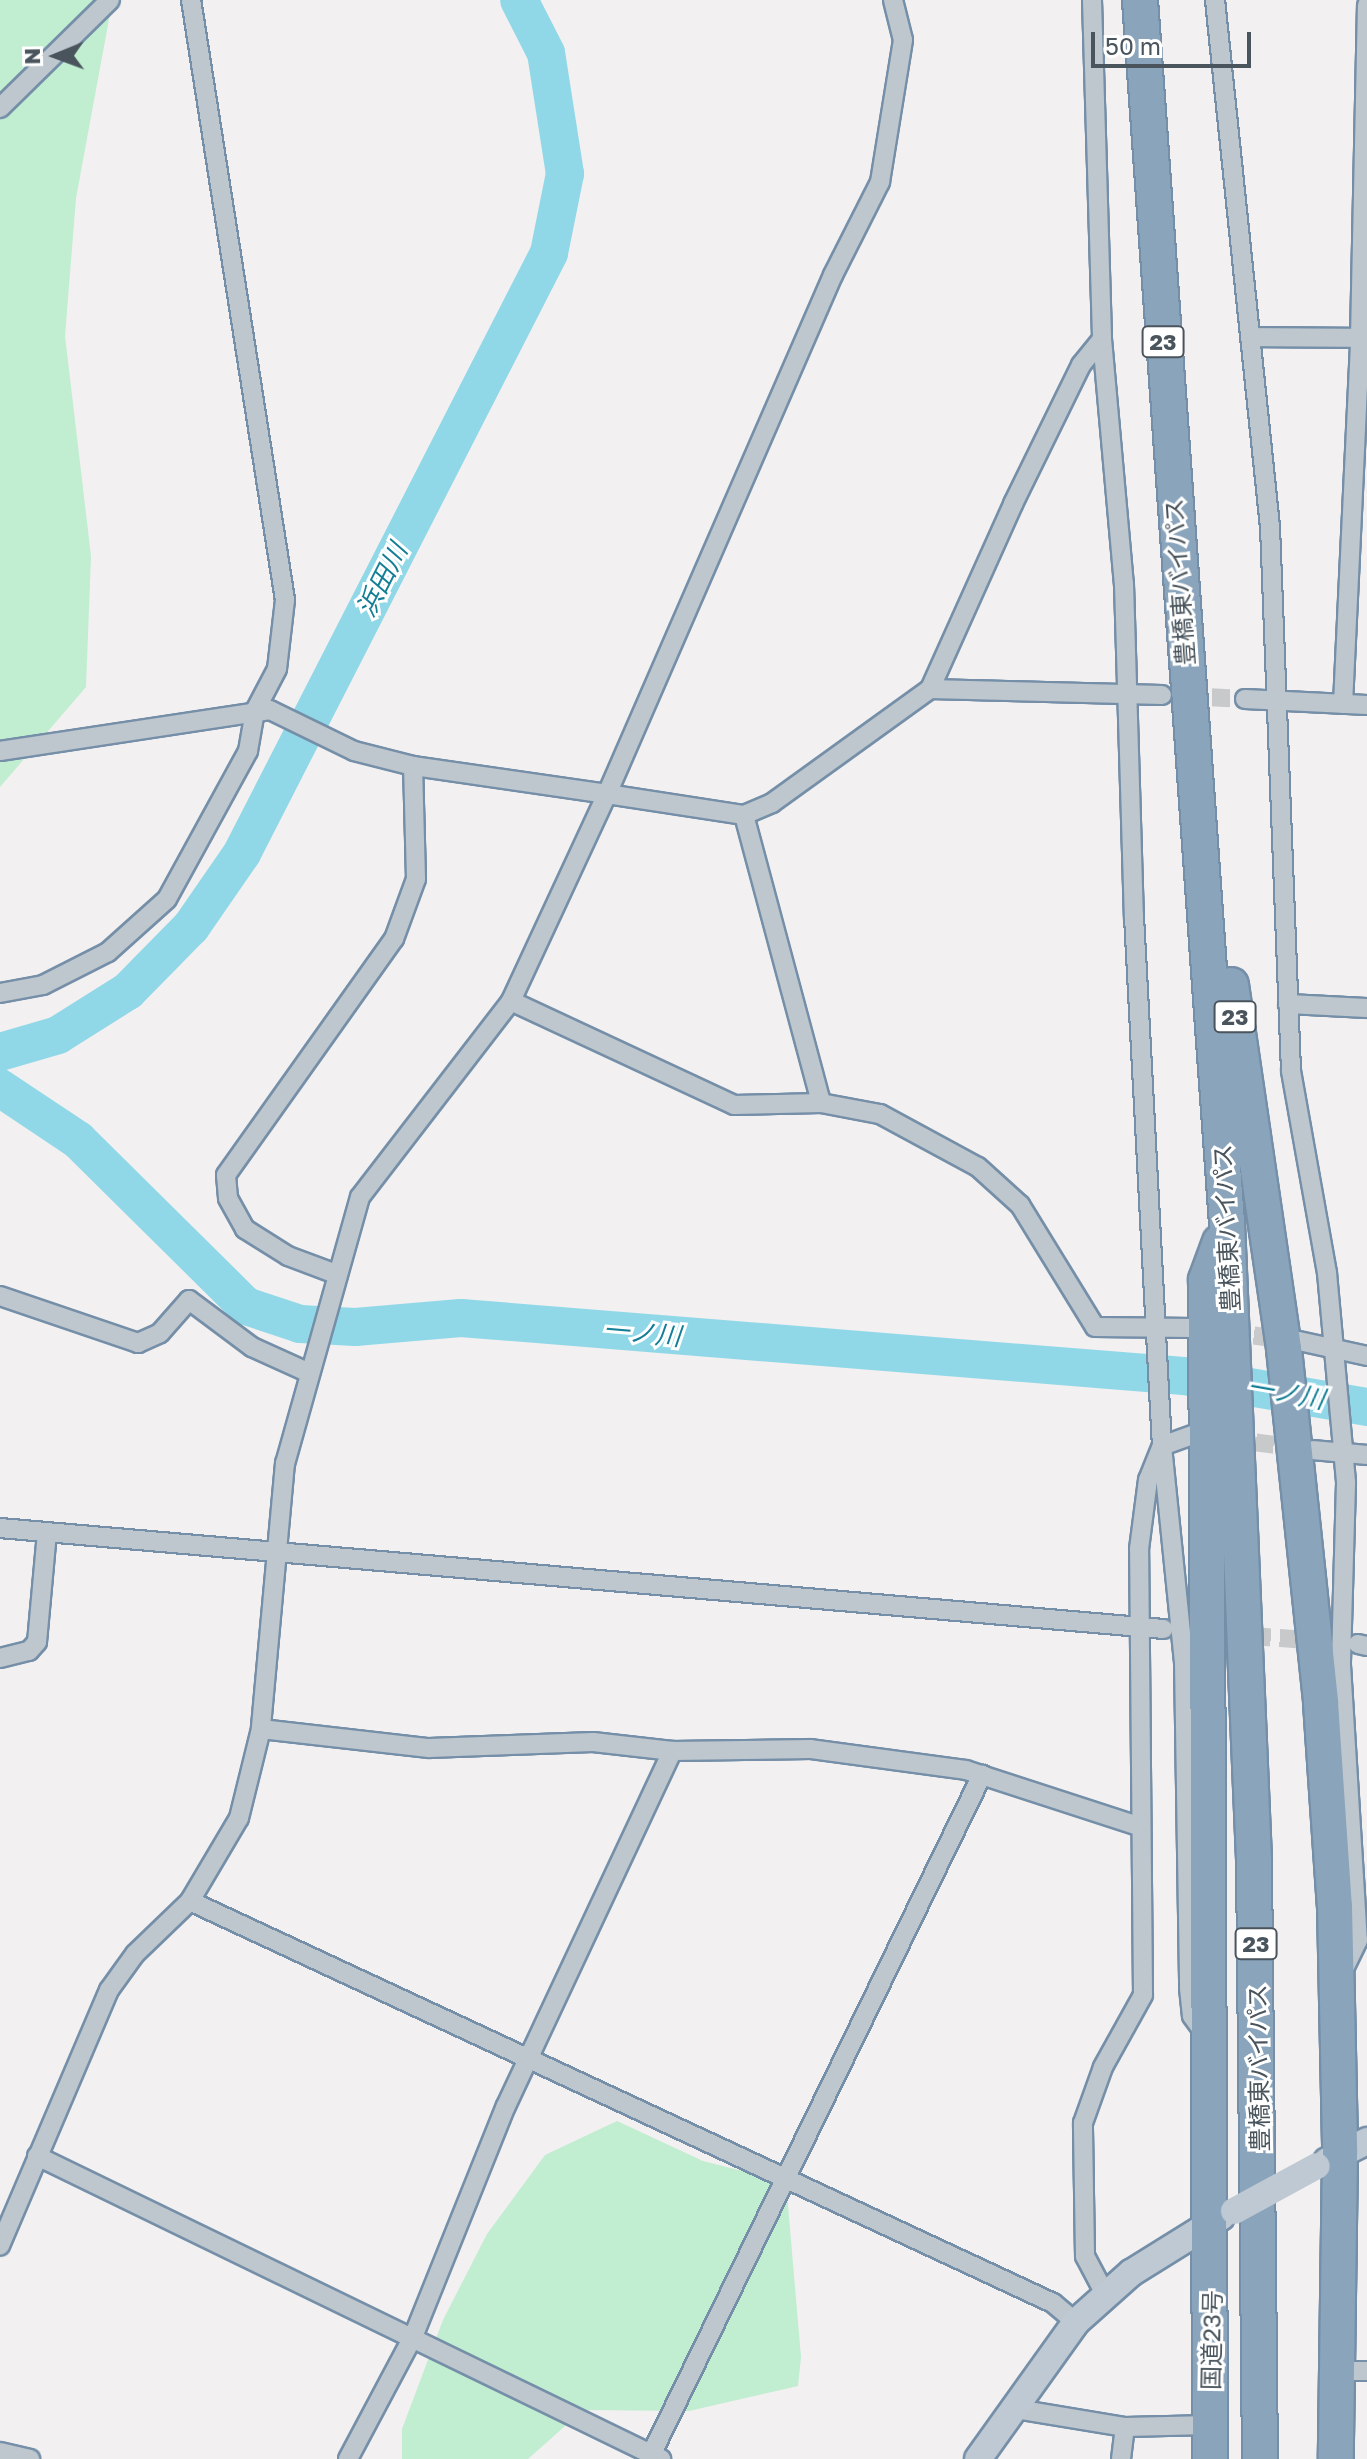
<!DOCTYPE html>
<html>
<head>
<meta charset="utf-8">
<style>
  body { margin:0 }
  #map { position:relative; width:1367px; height:2459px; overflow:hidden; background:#f2f0f0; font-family:"Golos Text","Noto Sans JP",sans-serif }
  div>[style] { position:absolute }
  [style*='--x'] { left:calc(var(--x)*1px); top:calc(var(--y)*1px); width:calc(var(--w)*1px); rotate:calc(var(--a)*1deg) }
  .green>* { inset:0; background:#c1edd1 }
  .river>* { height:38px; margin:-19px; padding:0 19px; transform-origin:19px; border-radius:19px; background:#90d8e8 }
  .street-tunnel>* { height:18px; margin-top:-9px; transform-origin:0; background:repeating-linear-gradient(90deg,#c8c9cb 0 18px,transparent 0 27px) }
  .roads { filter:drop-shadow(2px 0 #758fa8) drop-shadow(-2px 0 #758fa8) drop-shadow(0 2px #758fa8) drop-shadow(0 -2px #758fa8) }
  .street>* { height:18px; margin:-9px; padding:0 9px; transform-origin:9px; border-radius:9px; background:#bfc7ce }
  .secondary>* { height:26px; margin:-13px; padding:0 13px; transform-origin:13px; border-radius:13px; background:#bfc9d3 }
  .highway>* { height:34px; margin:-17px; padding:0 17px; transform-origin:17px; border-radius:17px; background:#8aa4bc }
  .secondary-bridge>* { height:26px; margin:-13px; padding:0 13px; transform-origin:13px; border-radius:13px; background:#bfc9d3 }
  span { translate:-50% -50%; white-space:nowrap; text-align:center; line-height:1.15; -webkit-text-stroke:6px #fff; paint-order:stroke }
  .shield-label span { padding:2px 6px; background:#fff; border:2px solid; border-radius:6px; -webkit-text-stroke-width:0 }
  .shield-label { font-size:22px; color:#49545c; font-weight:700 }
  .street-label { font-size:24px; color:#49545c }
  .water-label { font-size:26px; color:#137e96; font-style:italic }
  .north { position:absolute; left:16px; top:16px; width:80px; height:80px; -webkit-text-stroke:6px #fff; paint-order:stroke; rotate:269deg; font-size:22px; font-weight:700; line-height:32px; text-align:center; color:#49545c }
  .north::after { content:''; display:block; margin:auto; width:28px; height:36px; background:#49545c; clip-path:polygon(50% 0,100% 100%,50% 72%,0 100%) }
  .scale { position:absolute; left:1091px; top:32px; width:160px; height:36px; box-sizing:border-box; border:4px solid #49545c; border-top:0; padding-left:10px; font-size:24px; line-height:28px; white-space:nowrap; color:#49545c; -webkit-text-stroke:6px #fff; paint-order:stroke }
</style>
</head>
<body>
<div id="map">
  <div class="green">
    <div style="clip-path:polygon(0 0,99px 0,110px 14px,76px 198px,65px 336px,91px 556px,86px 687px,0 787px)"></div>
    <div style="clip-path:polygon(617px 2121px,703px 2161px,786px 2182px,801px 2357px,798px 2386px,689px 2411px,583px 2410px,528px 2459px,402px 2459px,402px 2429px,443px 2320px,487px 2234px,545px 2155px)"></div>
  </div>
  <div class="river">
    <div style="--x:0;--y:1052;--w:60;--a:-16.3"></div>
    <div style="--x:58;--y:1035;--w:83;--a:-32.2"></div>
    <div style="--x:128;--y:991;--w:90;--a:-45.5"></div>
    <div style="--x:191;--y:927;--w:90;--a:-55.4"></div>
    <div style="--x:242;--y:853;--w:674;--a:-62.9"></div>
    <div style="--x:549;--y:253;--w:81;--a:-78.6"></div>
    <div style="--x:565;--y:174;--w:122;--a:-98.9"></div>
    <div style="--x:546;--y:53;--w:59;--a:-117"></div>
    <div style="--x:0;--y:1088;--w:94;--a:33.7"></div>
    <div style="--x:78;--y:1140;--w:236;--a:44.7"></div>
    <div style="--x:246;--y:1306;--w:57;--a:18.4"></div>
    <div style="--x:300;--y:1324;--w:55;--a:3.1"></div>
    <div style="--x:355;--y:1327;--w:106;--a:-4.9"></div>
    <div style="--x:461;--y:1318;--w:725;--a:4.59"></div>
    <div style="--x:1184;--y:1376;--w:186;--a:9.6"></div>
  </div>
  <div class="street-tunnel">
    <div style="--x:1185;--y:696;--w:60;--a:2.9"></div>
    <div style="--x:1227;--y:1332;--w:63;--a:7.4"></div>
    <div style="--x:1229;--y:1439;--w:71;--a:7.3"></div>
    <div style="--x:1199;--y:1632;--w:158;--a:4.3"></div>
  </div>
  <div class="roads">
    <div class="street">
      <div style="--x:893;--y:0;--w:41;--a:76"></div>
      <div style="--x:903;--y:40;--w:144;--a:99.2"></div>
      <div style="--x:880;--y:182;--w:104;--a:116.8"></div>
      <div style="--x:833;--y:275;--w:566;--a:113.53"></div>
      <div style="--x:607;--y:794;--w:139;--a:8.7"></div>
      <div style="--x:744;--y:815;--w:30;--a:-23"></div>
      <div style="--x:772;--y:803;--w:195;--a:-35.8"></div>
      <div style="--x:930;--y:689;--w:203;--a:-65.8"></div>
      <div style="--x:1013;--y:504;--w:155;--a:-63.9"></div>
      <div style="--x:1081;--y:365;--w:33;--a:-51"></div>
      <div style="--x:1092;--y:0;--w:339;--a:88.3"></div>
      <div style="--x:1102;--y:339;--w:246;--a:84.9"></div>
      <div style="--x:1124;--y:584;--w:332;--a:88.3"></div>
      <div style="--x:1134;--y:916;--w:531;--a:86.98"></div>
      <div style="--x:1162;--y:1446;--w:216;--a:84.2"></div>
      <div style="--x:1184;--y:1661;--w:327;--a:89.1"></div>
      <div style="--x:1189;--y:1988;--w:28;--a:84"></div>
      <div style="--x:1192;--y:2016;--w:17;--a:54"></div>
      <div style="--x:1215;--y:0;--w:530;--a:84.04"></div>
      <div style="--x:1270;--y:527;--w:544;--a:87.79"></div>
      <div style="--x:1291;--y:1071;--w:205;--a:79.9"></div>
      <div style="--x:1327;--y:1273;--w:211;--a:84.8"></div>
      <div style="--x:1346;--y:1483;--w:182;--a:91.6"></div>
      <div style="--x:1341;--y:1665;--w:276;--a:86.5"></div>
      <div style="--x:1358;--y:1940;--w:37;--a:116"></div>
      <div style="--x:0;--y:108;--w:154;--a:-44.5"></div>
      <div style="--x:1251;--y:337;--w:116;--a:0.5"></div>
      <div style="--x:930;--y:689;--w:232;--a:1.5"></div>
      <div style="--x:1245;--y:699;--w:122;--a:2.8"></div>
      <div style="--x:1343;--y:704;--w:366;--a:-87.3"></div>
      <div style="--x:1360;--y:338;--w:333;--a:-88.8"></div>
      <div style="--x:0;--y:751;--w:273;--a:-8.6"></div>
      <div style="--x:270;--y:710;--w:93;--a:26"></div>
      <div style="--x:354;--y:751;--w:61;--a:14.3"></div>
      <div style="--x:413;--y:766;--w:196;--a:8.2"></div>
      <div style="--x:607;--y:794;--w:228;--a:114.9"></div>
      <div style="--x:511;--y:1001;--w:247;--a:127.6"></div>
      <div style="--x:360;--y:1197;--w:276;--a:105.7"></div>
      <div style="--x:285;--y:1463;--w:267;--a:95.2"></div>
      <div style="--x:261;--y:1729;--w:92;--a:103.9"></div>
      <div style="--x:239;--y:1818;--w:96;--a:120.6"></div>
      <div style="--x:190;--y:1901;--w:76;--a:136.1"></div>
      <div style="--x:135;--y:1954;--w:44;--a:125.8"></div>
      <div style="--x:109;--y:1990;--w:278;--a:113.1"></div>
      <div style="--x:744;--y:815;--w:298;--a:75"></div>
      <div style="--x:0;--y:993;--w:44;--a:-10.5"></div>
      <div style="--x:43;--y:985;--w:73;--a:-26.9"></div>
      <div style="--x:108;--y:952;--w:79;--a:-41.9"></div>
      <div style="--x:167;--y:899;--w:169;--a:-61.3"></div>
      <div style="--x:248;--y:751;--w:41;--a:-80.1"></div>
      <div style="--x:255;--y:711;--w:47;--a:-62.4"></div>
      <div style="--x:277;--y:669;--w:69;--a:-83.4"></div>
      <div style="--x:285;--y:600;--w:607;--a:-98.9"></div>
      <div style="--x:511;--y:1001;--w:246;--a:25"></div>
      <div style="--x:734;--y:1105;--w:87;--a:-1.3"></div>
      <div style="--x:821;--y:1103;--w:60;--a:10.6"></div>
      <div style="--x:880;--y:1114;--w:111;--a:28.4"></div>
      <div style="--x:978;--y:1167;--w:57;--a:42.1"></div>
      <div style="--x:1020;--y:1205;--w:143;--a:58.4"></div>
      <div style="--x:1095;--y:1327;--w:99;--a:0.6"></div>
      <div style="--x:1288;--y:1004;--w:79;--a:2.9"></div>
      <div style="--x:336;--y:1274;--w:51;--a:-159.4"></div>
      <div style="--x:288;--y:1256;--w:51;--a:-147.9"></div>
      <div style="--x:245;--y:1229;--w:35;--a:-119"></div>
      <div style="--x:228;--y:1198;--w:23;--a:-95"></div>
      <div style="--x:226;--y:1175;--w:290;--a:-54.6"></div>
      <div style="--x:394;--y:939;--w:64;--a:-69.9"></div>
      <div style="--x:416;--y:879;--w:113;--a:-91.5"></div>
      <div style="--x:0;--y:1296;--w:146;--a:18.8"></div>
      <div style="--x:138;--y:1343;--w:24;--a:-24"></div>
      <div style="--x:160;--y:1333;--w:44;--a:-48.7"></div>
      <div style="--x:189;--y:1300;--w:79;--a:36.7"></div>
      <div style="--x:252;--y:1347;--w:60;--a:24.4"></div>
      <div style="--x:1299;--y:1341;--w:70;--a:12.4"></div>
      <div style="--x:1313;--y:1450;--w:54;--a:5.3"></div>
      <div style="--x:0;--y:1528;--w:1168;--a:4.96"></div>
      <div style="--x:1358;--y:1644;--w:9;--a:13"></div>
      <div style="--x:0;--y:1658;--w:30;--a:-14"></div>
      <div style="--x:29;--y:1651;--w:12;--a:-48"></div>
      <div style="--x:37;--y:1642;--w:110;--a:-84.8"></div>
      <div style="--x:261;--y:1729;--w:169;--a:6.5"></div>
      <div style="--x:429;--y:1748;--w:164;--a:-2.1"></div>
      <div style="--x:593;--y:1742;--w:80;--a:6.5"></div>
      <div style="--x:672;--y:1751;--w:139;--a:-0.8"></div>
      <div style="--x:811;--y:1749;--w:156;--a:7.7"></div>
      <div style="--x:966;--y:1770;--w:181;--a:18"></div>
      <div style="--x:190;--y:1901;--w:952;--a:24.98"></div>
      <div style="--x:1053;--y:2303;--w:30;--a:40"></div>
      <div style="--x:37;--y:2156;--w:694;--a:25.9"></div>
      <div style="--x:1105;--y:2294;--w:43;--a:-117.8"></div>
      <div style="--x:1085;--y:2256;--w:133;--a:-90.9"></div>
      <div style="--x:1083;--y:2123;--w:59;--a:-70.3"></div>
      <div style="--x:1103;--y:2067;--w:82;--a:-60.9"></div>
      <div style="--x:1143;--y:1995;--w:446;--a:-90.5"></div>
      <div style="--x:1139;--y:1549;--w:70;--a:-82.6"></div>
      <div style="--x:1148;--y:1480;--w:37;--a:-68"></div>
      <div style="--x:1162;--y:1446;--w:35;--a:-20"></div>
      <div style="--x:1337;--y:2370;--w:30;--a:2"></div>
      <div style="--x:1010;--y:2408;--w:117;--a:9.4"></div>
      <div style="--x:1125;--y:2427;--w:85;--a:-1.3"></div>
      <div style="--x:0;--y:2452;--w:31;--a:13"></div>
      <div style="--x:348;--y:2459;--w:138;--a:-62"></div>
      <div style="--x:413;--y:2337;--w:249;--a:-68.1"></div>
      <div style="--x:506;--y:2106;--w:392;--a:-64.9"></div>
      <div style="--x:649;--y:2459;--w:761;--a:-64.04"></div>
      <div style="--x:1121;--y:2459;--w:32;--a:-83"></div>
    </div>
    <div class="secondary">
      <div style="--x:1327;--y:2161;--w:45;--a:-26.6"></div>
      <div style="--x:978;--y:2459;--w:168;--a:-54.4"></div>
      <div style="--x:1076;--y:2322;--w:74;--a:-41.7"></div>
      <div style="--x:1131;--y:2273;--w:106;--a:-31.9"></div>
    </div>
    <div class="highway">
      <div style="--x:1140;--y:0;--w:1226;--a:85.93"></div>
      <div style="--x:1227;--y:1223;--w:638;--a:87.57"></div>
      <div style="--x:1254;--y:1860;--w:599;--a:89.43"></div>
      <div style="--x:1231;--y:985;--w:368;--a:81.7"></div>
      <div style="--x:1284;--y:1349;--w:356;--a:84"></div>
      <div style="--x:1321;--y:1703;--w:203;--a:86.1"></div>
      <div style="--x:1335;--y:1906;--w:248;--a:88.8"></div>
      <div style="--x:1340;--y:2154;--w:305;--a:90.8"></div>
      <div style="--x:1210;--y:2459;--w:1179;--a:-90.19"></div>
      <div style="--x:1206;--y:1280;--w:40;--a:-69.8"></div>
    </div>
  </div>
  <div class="secondary-bridge">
    <div style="--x:1234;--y:2211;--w:94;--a:-28.5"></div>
  </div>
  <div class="shield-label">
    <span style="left:1163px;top:342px">23</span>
    <span style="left:1235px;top:1017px">23</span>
    <span style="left:1256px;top:1944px">23</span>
  </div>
  <div class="street-label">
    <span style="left:1179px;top:582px;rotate:-94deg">豊橋東バイパス</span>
    <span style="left:1226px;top:1228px;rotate:-93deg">豊橋東バイパス</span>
    <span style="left:1258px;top:2068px;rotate:-91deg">豊橋東バイパス</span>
    <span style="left:1211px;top:2340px;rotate:-89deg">国道23号</span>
  </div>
  <div class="water-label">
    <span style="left:382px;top:580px;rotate:-63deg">浜田川</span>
    <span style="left:642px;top:1333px;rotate:5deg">一ノ川</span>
    <span style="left:1286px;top:1393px;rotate:10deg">一ノ川</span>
  </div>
  <div class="north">N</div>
  <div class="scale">50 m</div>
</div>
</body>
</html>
